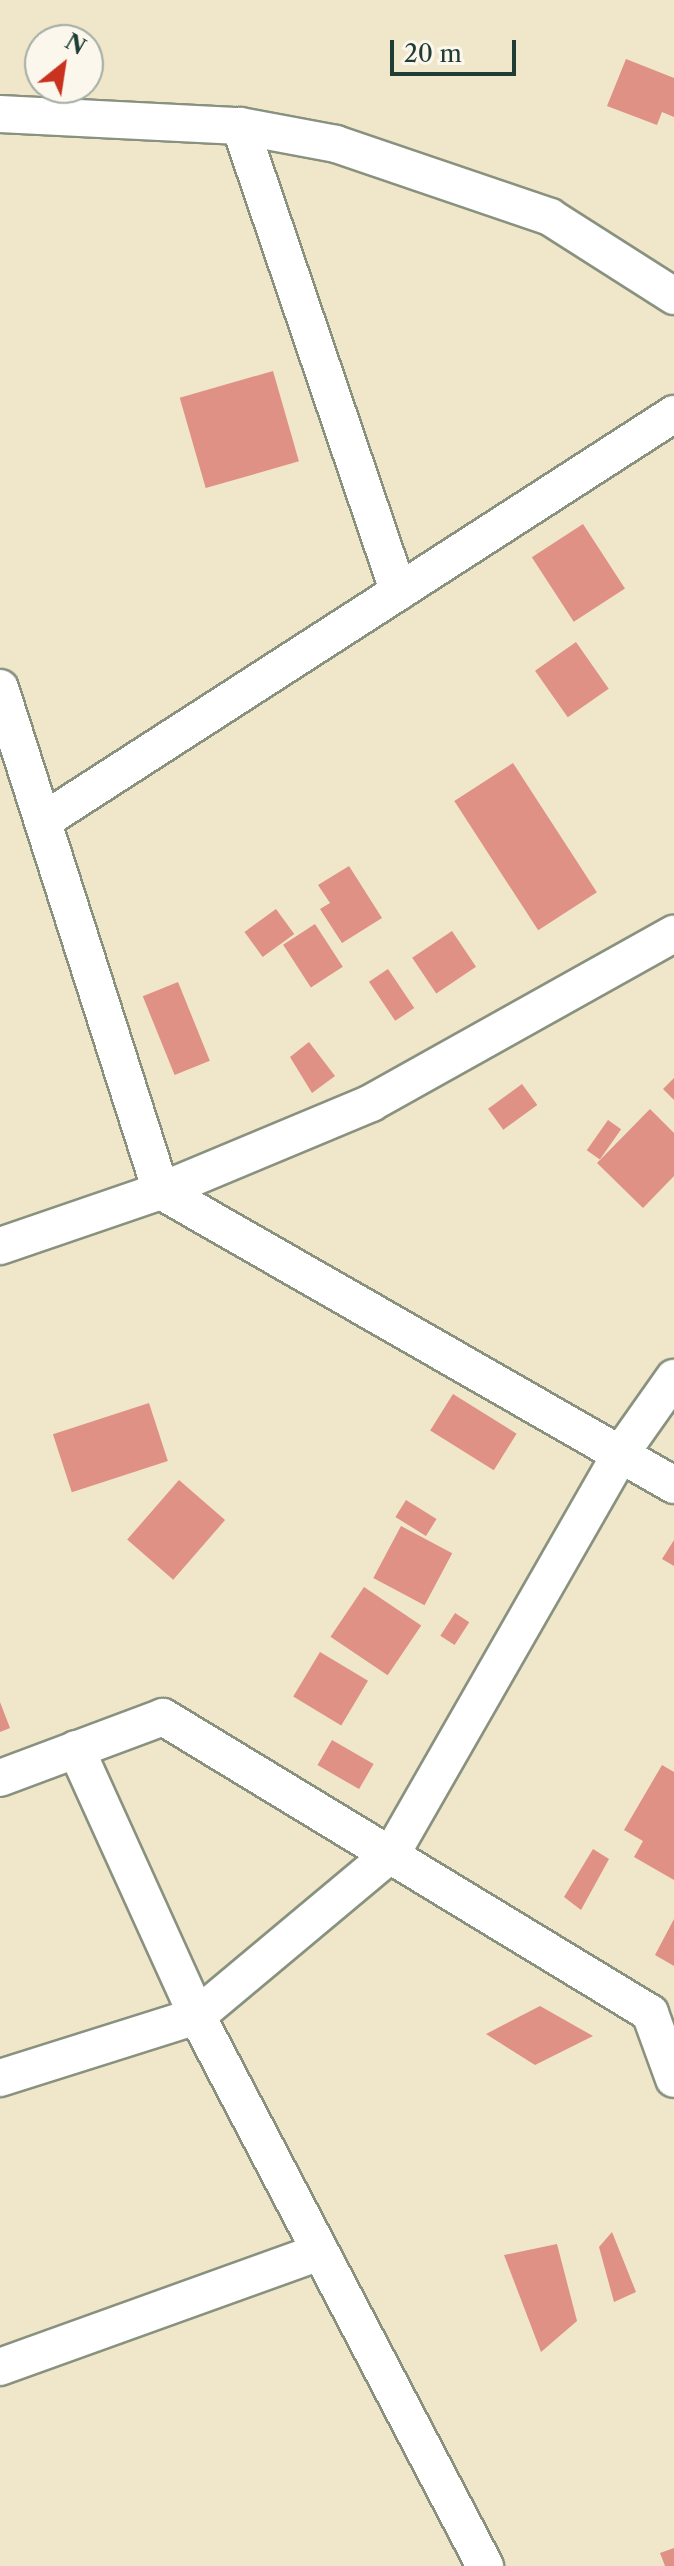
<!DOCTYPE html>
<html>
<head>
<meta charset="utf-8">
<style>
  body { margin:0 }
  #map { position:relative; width:674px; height:2566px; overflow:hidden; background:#f0e6ca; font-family:"Libre Caslon Text",serif }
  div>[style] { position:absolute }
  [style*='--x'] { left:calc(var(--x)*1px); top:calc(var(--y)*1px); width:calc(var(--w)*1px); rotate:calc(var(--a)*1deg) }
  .building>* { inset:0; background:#df9185; transform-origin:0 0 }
  .roads { filter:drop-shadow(2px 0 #88927f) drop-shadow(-2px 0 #88927f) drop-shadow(0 2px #88927f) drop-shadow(0 -2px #88927f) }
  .minor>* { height:36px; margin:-18px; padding:0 18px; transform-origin:18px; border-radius:18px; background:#fff }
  span { translate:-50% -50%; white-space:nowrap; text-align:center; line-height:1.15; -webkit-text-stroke:7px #fbf7ec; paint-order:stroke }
  .north { position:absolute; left:24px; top:24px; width:80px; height:80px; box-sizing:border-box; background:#fbf7ec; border:2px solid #a3ada2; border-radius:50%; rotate:30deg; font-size:22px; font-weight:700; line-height:32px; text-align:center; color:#1f3d34 }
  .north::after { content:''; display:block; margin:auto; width:28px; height:36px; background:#c8321e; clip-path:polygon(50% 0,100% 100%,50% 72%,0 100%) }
  .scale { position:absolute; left:390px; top:40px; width:126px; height:36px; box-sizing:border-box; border:4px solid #1f3d34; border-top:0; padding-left:10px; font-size:24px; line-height:28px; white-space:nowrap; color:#1f3d34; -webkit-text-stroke:6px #fbf7ec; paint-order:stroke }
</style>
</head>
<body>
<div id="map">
  <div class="building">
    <div style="clip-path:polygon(626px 59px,674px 78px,674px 117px,662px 112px,657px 125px,607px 106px)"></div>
    <div style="left:273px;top:371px;width:94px;height:97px;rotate:74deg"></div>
    <div style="left:583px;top:524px;width:77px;height:61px;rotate:57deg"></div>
    <div style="left:576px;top:642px;width:57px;height:50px;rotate:55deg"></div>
    <div style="left:513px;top:763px;width:154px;height:70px;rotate:57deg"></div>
    <div style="clip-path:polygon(349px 866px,382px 918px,342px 943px,320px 909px,330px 903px,318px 885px)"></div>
    <div style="left:276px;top:909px;width:31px;height:39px;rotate:54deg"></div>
    <div style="left:315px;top:924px;width:51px;height:38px;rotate:57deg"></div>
    <div style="left:452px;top:931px;width:43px;height:48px;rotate:56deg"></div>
    <div style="left:388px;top:969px;width:47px;height:23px;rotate:56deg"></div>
    <div style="left:178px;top:982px;width:85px;height:38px;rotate:68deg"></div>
    <div style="clip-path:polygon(309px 1042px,335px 1076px,312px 1093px,290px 1057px)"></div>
    <div style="clip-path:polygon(674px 1078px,674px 1100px,663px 1089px)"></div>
    <div style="left:522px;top:1084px;width:26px;height:42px;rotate:54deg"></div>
    <div style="clip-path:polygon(650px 1109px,674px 1133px,674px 1176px,643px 1208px,597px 1163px)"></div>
    <div style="left:608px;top:1120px;width:16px;height:37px;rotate:35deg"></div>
    <div style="left:453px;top:1394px;width:75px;height:43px;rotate:32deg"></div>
    <div style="left:149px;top:1403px;width:61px;height:101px;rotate:72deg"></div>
    <div style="left:179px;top:1480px;width:61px;height:79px;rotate:41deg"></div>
    <div style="left:406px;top:1500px;width:36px;height:20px;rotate:32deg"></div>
    <div style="left:401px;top:1526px;width:58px;height:59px;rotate:28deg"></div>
    <div style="clip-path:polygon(674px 1540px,674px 1566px,662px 1559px)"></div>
    <div style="left:364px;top:1587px;width:69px;height:60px;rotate:34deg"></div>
    <div style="left:455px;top:1613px;width:17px;height:27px;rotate:33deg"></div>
    <div style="left:320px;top:1652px;width:56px;height:52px;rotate:31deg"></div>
    <div style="clip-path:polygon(0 1702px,10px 1728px,0 1732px)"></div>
    <div style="left:332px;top:1740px;width:48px;height:29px;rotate:30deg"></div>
    <div style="clip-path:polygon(662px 1765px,674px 1772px,674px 1880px,634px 1857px,643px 1841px,624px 1830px)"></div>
    <div style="clip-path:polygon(593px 1849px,609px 1859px,581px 1910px,564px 1897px)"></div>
    <div style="clip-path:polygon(674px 1919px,674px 1966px,655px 1955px)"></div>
    <div style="clip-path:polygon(540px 2006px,593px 2036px,535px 2065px,486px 2034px)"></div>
    <div style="clip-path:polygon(612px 2232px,636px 2292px,614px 2302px,599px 2247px)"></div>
    <div style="clip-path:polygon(557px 2244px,577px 2321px,541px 2352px,504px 2255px)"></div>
    <div style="clip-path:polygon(674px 2548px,674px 2566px,665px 2566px,660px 2553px)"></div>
  </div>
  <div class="roads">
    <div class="minor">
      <div style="--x:0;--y:114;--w:240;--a:2.9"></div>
      <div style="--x:240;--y:126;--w:98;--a:10.6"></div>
      <div style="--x:336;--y:144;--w:226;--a:18.8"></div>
      <div style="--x:550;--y:217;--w:147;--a:32.5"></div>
      <div style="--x:240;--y:126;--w:492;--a:71.2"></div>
      <div style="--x:0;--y:688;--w:528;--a:72.25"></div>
      <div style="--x:161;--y:1191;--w:591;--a:29.82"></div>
      <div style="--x:43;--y:821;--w:751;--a:-32.82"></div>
      <div style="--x:0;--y:1246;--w:170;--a:-18.9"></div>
      <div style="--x:161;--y:1191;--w:228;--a:-22.7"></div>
      <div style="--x:371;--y:1103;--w:347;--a:-29.2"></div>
      <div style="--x:76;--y:1749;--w:293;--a:65.6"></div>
      <div style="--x:197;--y:2016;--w:621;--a:62.36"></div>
      <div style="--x:0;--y:1778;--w:174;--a:-20.5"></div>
      <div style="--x:163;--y:1717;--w:570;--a:31.29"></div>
      <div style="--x:650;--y:2013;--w:70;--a:70"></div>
      <div style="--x:0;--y:2078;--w:207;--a:-17.5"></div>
      <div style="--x:197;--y:2016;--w:254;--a:-39.9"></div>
      <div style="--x:392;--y:1853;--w:461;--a:-60.2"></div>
      <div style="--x:621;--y:1453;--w:92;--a:-54.8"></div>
      <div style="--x:0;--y:2367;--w:340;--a:-19.8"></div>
    </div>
  </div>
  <div class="north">N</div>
  <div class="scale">20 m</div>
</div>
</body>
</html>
